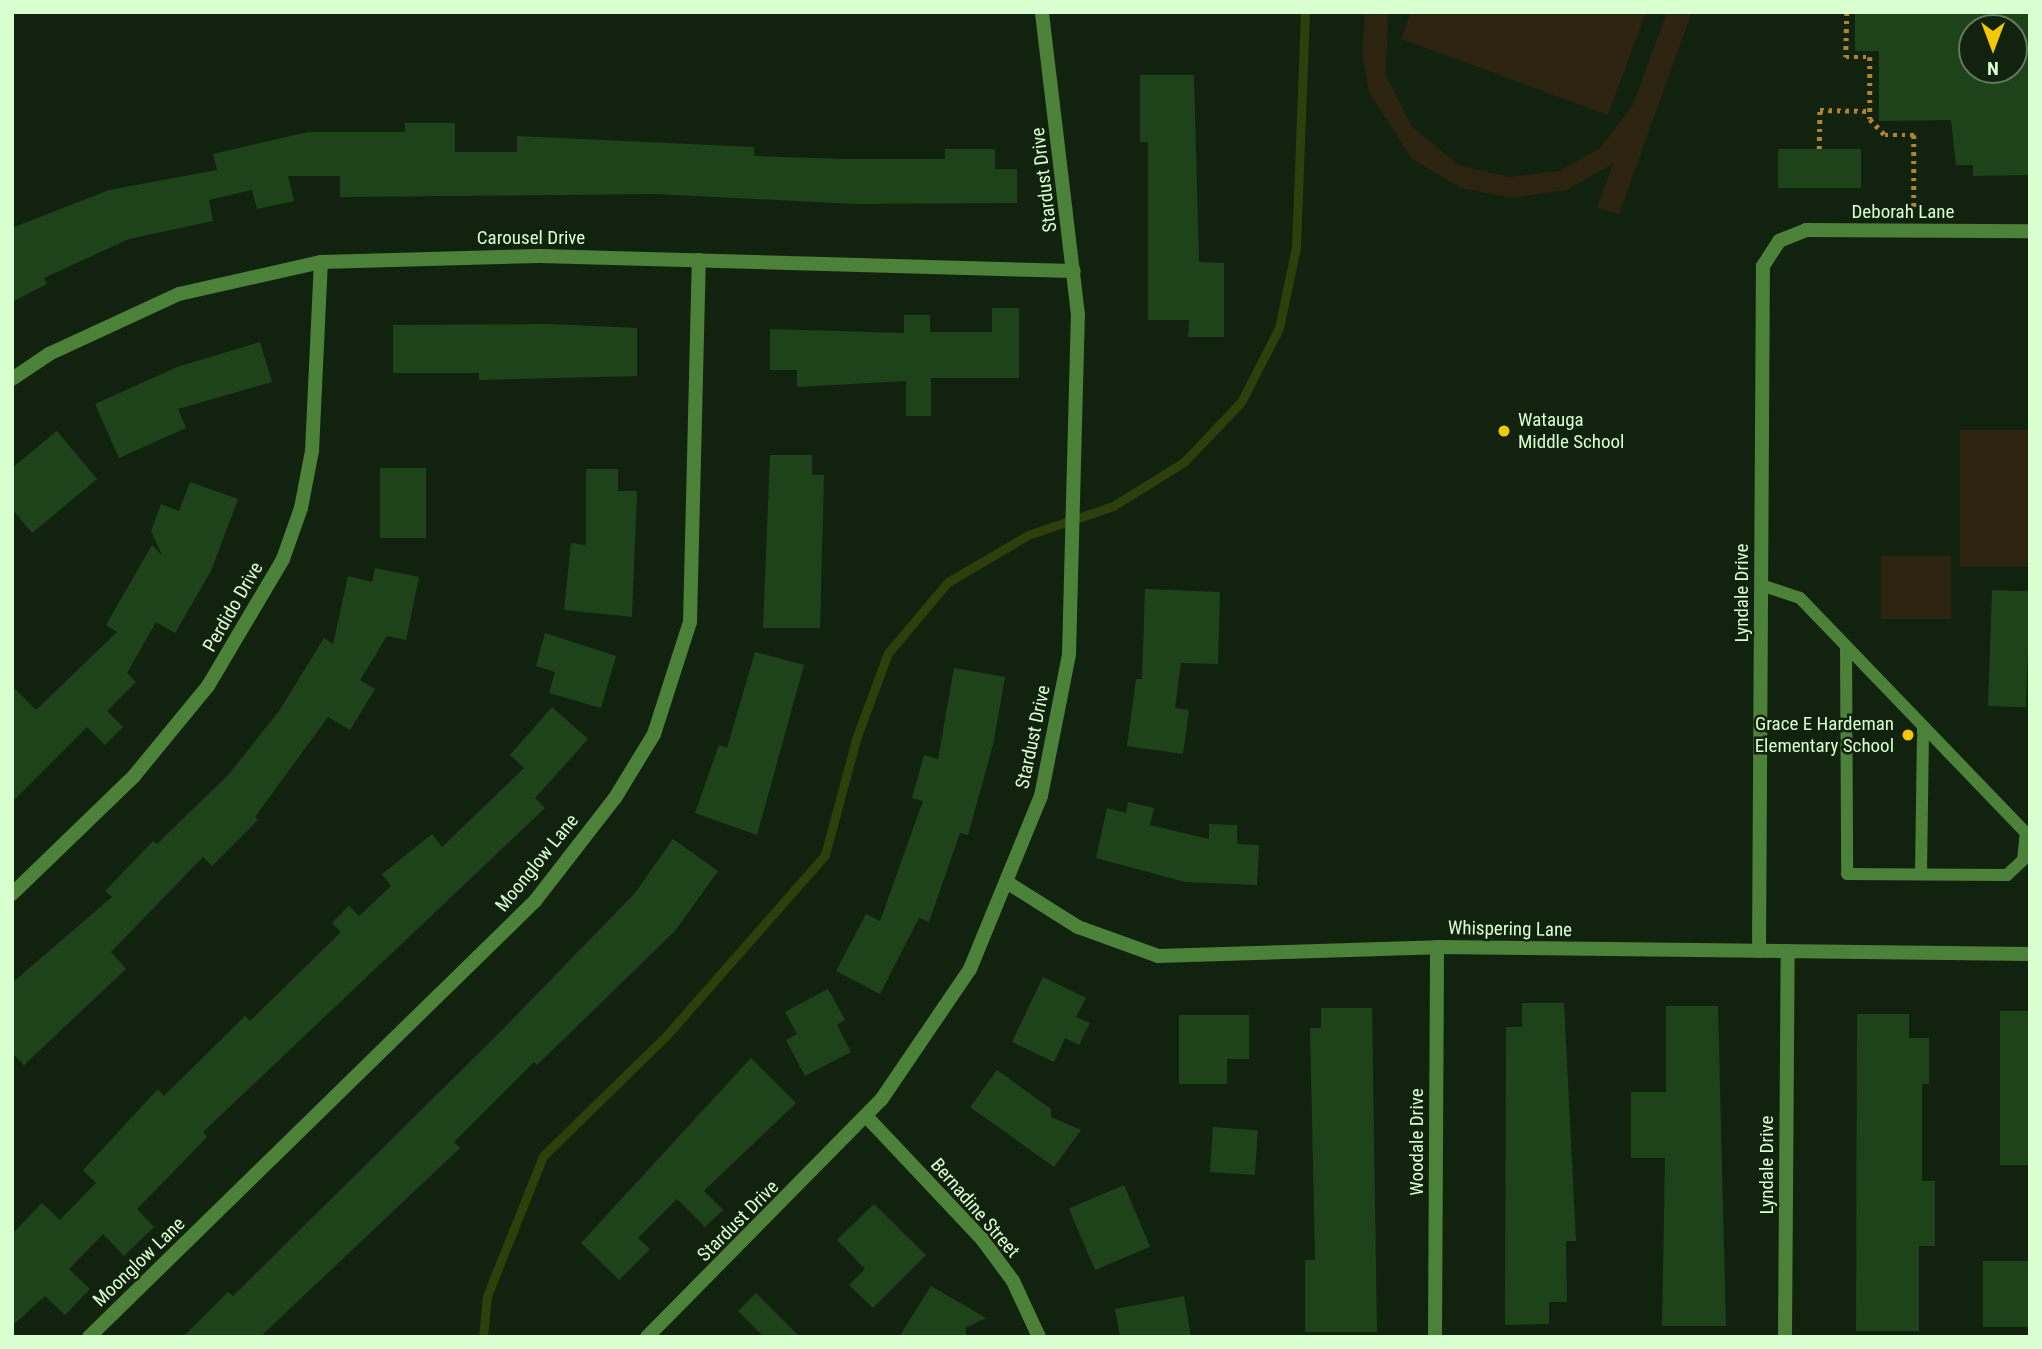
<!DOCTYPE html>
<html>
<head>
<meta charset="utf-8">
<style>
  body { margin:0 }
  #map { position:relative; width:2042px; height:1349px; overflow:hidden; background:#11220e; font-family:"Roboto Condensed",sans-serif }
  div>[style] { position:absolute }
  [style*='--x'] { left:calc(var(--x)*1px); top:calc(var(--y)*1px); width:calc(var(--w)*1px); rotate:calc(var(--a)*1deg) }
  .green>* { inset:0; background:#2c2311; transform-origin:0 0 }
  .stream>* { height:9px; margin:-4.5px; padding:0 4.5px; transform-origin:4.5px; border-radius:4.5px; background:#2d3f0a }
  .building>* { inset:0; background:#1e431a; transform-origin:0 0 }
  .path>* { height:4.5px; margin-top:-2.25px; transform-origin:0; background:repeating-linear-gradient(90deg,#b28330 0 3.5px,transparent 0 8.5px) }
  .lane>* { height:12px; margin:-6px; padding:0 6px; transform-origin:6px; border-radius:6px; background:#4c813a }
  .street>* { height:14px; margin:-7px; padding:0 7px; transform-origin:7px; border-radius:7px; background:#4c813a }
  .dots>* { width:19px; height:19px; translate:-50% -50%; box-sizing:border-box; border:4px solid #11220e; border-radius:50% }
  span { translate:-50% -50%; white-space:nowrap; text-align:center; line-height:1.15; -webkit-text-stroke:5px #11220e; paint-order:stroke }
  .street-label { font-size:19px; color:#d9fed0 }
  .poi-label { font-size:19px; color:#d9fed0 }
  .left { translate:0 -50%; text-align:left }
  .right { translate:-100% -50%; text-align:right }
  .frame { position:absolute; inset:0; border:14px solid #d9fed0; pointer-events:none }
  .north { position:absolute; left:1958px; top:14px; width:70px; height:70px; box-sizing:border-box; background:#11220e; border:2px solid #617a5c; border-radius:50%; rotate:180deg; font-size:19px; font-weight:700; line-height:28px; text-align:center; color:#d9fed0 }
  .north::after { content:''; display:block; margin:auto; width:24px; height:32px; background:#f7c604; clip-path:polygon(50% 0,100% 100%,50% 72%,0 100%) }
</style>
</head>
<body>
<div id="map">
  <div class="green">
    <div style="clip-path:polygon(1365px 12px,1388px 12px,1386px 75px,1412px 127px,1459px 165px,1509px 177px,1559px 171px,1600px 148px,1633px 105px,1667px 12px,1692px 12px,1619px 214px,1597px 208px,1613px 164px,1567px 190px,1512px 198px,1461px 188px,1412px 159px,1369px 92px,1362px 54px)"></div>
    <div style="clip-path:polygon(1411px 12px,1646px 12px,1608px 115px,1401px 39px)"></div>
    <div style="left:1960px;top:430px;width:70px;height:137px"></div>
    <div style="left:1881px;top:556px;width:70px;height:63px"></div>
  </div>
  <div class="stream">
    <div style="--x:483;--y:1337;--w:41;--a:-84.4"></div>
    <div style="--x:487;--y:1296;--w:151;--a:-68.2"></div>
    <div style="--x:543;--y:1156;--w:172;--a:-44.3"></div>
    <div style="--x:666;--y:1036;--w:241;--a:-48.7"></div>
    <div style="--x:825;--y:855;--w:120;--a:-75"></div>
    <div style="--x:856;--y:739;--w:92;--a:-69.6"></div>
    <div style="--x:888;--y:653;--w:93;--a:-49.8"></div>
    <div style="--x:948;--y:582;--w:93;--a:-30.4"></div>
    <div style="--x:1028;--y:535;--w:90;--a:-18.8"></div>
    <div style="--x:1113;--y:506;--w:84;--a:-31.8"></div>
    <div style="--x:1184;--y:462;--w:83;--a:-46.5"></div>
    <div style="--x:1241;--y:402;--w:83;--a:-62.8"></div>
    <div style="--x:1279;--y:328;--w:83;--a:-78.1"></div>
    <div style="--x:1296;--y:247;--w:235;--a:-87.8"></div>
  </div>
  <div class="building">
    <div style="clip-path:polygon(evenodd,1855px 12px,2030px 12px,2030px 175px,1973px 176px,1973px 165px,1956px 165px,1951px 120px,1879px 121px,1879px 51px,1855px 51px,1855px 12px,1972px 28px,2014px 28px,2014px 70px,1972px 70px,1972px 28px)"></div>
    <div style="clip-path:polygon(1140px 75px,1194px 75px,1199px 262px,1224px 263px,1224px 337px,1188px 337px,1189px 320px,1148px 320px,1148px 142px,1140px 142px)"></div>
    <div style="clip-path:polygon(405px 123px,455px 123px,455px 152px,517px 152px,517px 136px,754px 147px,754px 156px,844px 159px,945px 159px,945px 149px,995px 149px,995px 169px,1017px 169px,1017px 203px,856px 204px,656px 194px,340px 197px,340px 176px,288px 176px,294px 201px,257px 209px,252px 190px,209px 200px,213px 221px,129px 239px,44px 278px,47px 284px,12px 302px,12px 228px,109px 190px,217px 170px,213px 154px,308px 132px,405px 132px)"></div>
    <div style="left:1778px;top:149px;width:83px;height:39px"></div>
    <div style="clip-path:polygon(992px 308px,1019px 308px,1019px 378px,931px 378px,931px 416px,906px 416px,906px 381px,797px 387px,797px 370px,770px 370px,770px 329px,904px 333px,904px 315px,930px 315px,930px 332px,992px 332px)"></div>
    <div style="clip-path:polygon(550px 324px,637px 328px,637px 376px,479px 380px,479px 373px,393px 373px,393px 325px)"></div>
    <div style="clip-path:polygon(260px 342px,272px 382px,178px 409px,186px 428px,119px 458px,95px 404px,177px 367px)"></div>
    <div style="clip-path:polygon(57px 431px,97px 479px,32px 533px,12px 509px,12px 468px)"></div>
    <div style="clip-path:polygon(770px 455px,812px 455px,812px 475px,824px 475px,820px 628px,763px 628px)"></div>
    <div style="left:380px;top:468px;width:46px;height:70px"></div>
    <div style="clip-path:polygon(586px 469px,618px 469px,618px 491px,637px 491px,632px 617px,564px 610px,571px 543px,586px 545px)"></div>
    <div style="clip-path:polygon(190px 482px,238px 499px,211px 571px,175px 633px,156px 622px,127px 673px,136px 682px,107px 711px,123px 727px,105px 745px,87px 727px,12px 802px,12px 686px,36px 710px,117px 632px,106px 625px,152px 545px,162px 555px,151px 531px,161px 504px,179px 511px)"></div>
    <div style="clip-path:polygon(375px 568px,419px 577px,406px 640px,387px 636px,360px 680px,375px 689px,350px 730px,328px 717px,255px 817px,258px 820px,212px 866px,203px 857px,111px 952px,126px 969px,24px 1065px,12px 1053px,12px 983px,112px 897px,105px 891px,153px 841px,157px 844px,229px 774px,279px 711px,324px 638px,333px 644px,348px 576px,372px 582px)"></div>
    <div style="clip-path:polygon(1145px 589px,1220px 592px,1218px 664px,1181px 663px,1175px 708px,1189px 710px,1183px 754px,1127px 746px,1136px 679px,1142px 679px)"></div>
    <div style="left:1992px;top:590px;width:38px;height:116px;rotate:2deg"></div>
    <div style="clip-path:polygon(545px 633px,616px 656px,601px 708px,549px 693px,555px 672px,536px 666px)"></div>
    <div style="clip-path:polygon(755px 652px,804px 665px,757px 835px,695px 813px,719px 745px,727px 748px)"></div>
    <div style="clip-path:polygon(954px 668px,1005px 677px,993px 745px,968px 835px,960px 833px,929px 922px,919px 918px,880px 994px,836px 971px,866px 914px,880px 921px,923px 801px,912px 798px,924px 755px,938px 759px)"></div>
    <div style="clip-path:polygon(552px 707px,588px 739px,535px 798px,545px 808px,203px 1132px,207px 1137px,137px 1209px,154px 1227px,124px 1256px,103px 1234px,69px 1269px,90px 1289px,65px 1315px,45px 1296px,12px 1326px,12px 1234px,42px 1203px,60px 1220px,96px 1183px,83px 1170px,158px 1089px,164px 1096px,245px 1016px,250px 1021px,341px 932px,332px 923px,349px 906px,359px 916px,391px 886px,382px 874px,432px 834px,442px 847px,524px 768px,510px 755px)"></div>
    <div style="clip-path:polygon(1128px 802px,1154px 808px,1150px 825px,1209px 839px,1209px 824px,1237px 825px,1237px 844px,1259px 845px,1257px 885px,1185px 882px,1096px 858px,1107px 808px,1126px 813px)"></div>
    <div style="clip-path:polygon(673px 839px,718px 871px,675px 931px,537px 1065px,534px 1062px,454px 1142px,460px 1148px,260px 1337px,183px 1337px,228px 1292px,233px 1296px,502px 1030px,635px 893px)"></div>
    <div style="clip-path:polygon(1043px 977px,1086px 998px,1076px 1017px,1090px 1023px,1079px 1045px,1065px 1038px,1054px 1062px,1012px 1042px)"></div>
    <div style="clip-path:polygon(828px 989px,845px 1020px,837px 1025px,851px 1052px,805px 1076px,786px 1040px,797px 1034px,785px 1012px)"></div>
    <div style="clip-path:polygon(1522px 1003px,1564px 1003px,1576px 1241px,1566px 1241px,1567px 1302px,1549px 1302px,1549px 1324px,1505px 1325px,1506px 1027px,1522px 1027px)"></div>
    <div style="clip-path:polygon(1666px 1006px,1718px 1006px,1726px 1326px,1662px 1326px,1665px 1158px,1631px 1158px,1631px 1092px,1666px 1092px)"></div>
    <div style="clip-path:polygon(1321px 1008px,1372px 1008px,1377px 1332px,1305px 1332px,1305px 1260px,1315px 1260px,1310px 1028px,1321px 1028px)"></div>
    <div style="left:2000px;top:1011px;width:30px;height:154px"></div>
    <div style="clip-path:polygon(1857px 1014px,1909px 1014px,1909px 1038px,1929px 1038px,1929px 1084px,1922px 1084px,1922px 1181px,1935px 1181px,1935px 1246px,1919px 1246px,1919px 1331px,1856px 1331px)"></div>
    <div style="clip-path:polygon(1179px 1015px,1249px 1015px,1249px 1059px,1227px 1059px,1227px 1084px,1179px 1084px)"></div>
    <div style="clip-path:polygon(751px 1058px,796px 1103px,704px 1191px,723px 1210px,705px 1227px,677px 1199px,638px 1238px,650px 1249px,619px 1280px,581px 1243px)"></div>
    <div style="clip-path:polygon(997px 1070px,1051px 1109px,1051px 1117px,1081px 1130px,1054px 1167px,970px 1107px)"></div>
    <div style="left:1213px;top:1127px;width:45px;height:45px;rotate:4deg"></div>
    <div style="left:1124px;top:1185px;width:67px;height:60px;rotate:67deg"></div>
    <div style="clip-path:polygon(874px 1204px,926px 1255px,873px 1308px,849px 1285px,865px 1269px,837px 1240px)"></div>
    <div style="left:1983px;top:1261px;width:47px;height:66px"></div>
    <div style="clip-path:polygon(931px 1286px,986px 1318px,965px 1328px,967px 1337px,899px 1337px)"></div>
    <div style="clip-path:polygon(756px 1293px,800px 1337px,764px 1337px,738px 1311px)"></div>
    <div style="clip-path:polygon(1184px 1296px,1191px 1337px,1120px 1337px,1115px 1309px)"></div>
  </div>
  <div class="path">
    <div style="--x:1847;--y:12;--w:45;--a:91.3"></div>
    <div style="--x:1846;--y:57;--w:24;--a:0"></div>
    <div style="--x:1870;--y:57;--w:62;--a:90"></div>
    <div style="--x:1870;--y:119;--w:22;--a:47"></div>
    <div style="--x:1885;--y:135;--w:29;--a:0"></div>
    <div style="--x:1914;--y:135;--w:73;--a:90"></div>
    <div style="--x:1819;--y:149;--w:39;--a:-89"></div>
    <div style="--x:1820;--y:110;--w:50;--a:1.1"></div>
  </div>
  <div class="lane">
    <div style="--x:1761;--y:585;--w:41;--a:18.4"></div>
    <div style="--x:1800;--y:598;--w:332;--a:46.1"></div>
    <div style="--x:1846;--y:646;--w:228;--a:89.7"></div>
    <div style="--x:1847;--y:874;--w:160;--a:0.4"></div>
    <div style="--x:2007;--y:875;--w:22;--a:-43"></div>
    <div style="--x:2023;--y:860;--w:27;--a:-84"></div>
    <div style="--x:1921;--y:874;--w:147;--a:-89.2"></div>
  </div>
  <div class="street">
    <div style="--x:12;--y:379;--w:45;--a:-34"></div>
    <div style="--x:49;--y:354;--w:143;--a:-24.8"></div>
    <div style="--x:179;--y:294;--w:146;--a:-12.7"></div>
    <div style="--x:321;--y:262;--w:219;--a:-1.6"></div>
    <div style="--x:540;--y:256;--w:534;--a:1.61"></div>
    <div style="--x:1008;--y:883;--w:83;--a:32.2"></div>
    <div style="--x:1078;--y:927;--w:85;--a:19.9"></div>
    <div style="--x:1158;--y:956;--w:279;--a:-1.8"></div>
    <div style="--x:1437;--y:947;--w:593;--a:0.68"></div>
    <div style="--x:12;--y:894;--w:170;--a:-44"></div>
    <div style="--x:134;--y:776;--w:117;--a:-50.6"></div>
    <div style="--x:208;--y:686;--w:147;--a:-59.4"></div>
    <div style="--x:283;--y:559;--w:54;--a:-70.6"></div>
    <div style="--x:301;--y:508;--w:58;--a:-79.1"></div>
    <div style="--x:312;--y:451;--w:189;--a:-87.3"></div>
    <div style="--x:1759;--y:951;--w:685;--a:-89.67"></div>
    <div style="--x:1763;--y:266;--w:30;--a:-57"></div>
    <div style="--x:1779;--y:241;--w:29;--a:-22"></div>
    <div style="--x:1806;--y:230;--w:224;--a:0.3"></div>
    <div style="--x:866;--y:1116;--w:169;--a:46.7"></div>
    <div style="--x:982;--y:1239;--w:52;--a:53.6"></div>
    <div style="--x:1013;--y:1281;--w:62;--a:65.1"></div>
    <div style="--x:89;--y:1337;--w:624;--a:-44.35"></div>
    <div style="--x:535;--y:901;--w:130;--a:-52.2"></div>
    <div style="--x:615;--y:798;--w:75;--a:-58.6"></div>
    <div style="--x:654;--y:734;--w:118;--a:-72.2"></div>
    <div style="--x:690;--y:622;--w:362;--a:-88.6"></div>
    <div style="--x:647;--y:1337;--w:333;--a:-45.4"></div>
    <div style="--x:881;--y:1100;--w:158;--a:-55.8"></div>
    <div style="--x:970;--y:969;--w:187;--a:-67.7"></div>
    <div style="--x:1041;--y:796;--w:145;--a:-78.8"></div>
    <div style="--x:1069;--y:654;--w:339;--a:-88.5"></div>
    <div style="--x:1078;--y:315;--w:305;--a:-96.8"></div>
    <div style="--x:1435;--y:1337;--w:390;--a:-89.7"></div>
    <div style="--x:1785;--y:1337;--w:386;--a:-89.6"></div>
  </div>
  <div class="dots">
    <div style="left:1504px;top:431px;background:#f7c604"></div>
    <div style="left:1908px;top:735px;background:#f7c604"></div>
  </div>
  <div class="street-label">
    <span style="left:1044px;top:180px;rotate:-97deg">Stardust Drive</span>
    <span style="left:1903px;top:212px">Deborah Lane</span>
    <span style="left:531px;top:238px">Carousel Drive</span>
    <span style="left:1742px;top:593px;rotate:-90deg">Lyndale Drive</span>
    <span style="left:233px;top:607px;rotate:-60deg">Perdido Drive</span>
    <span style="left:1033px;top:737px;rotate:-78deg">Stardust Drive</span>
    <span style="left:537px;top:863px;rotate:-51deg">Moonglow Lane</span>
    <span style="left:1510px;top:929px;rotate:1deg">Whispering Lane</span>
    <span style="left:1417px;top:1142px;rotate:-90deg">Woodale Drive</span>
    <span style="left:1767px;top:1165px;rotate:-90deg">Lyndale Drive</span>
    <span style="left:975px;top:1208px;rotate:49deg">Bernadine Street</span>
    <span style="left:738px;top:1221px;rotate:-45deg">Stardust Drive</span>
    <span style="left:139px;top:1262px;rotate:-44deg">Moonglow Lane</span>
  </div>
  <div class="poi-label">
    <span class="left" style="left:1518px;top:431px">Watauga<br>Middle School</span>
    <span class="right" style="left:1894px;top:735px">Grace E Hardeman<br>Elementary School</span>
  </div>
  <div class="frame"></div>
  <div class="north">N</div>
</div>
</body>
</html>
